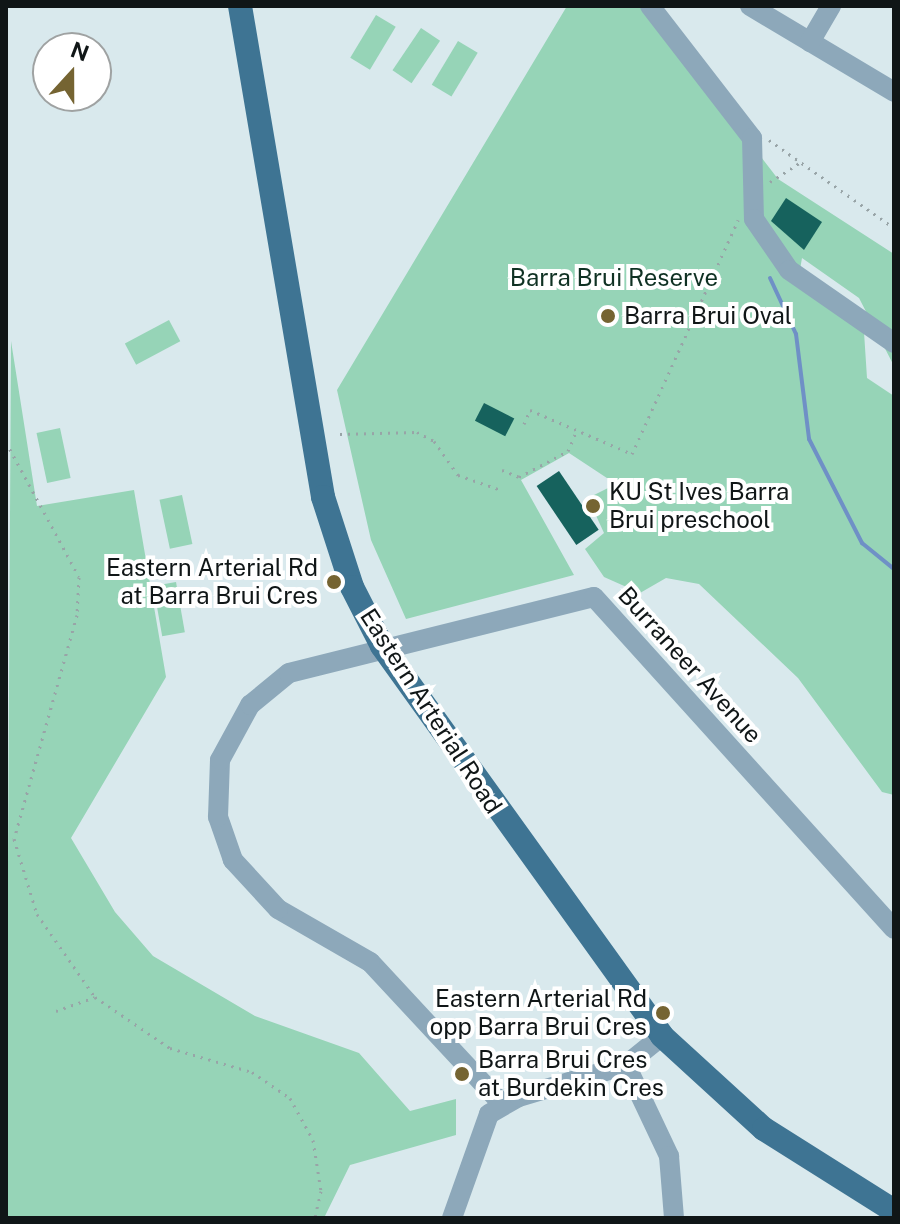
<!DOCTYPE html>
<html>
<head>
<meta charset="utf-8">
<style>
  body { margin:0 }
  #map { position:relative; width:900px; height:1224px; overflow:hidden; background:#d9e9ed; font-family:"Public Sans",sans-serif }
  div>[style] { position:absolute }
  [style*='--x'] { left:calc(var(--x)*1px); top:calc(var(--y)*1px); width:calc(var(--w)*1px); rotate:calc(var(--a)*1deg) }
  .green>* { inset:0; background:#96d4b7; transform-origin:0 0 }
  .stream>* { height:4px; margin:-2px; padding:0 2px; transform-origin:2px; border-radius:2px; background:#6f90c6 }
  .building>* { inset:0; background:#16625d; transform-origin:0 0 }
  .path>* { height:3px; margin-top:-1.5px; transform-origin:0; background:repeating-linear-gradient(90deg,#98a4a7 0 2px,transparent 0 8px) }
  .minor>* { height:20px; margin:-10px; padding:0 10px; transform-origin:10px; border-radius:10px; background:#8da8ba }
  .major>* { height:24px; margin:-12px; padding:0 12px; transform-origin:12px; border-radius:12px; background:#3e7493 }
  .dots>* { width:22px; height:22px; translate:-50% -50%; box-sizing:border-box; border:4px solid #fff; border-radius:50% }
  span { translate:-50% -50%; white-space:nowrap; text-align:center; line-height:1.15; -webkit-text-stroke:8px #fff; paint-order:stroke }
  .park-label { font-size:24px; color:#0f3123 }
  .poi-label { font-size:24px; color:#101617 }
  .left { translate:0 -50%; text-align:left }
  .right { translate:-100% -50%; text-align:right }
  .street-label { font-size:24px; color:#101617 }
  .frame { position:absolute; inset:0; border:8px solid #101617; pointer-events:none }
  .north { position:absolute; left:32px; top:32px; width:80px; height:80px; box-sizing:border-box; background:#fff; border:2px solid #9fa2a2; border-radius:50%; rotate:21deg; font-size:22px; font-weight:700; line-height:32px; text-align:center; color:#101617 }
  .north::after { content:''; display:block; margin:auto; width:28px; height:36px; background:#756432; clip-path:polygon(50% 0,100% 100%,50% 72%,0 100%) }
</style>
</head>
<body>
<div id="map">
  <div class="green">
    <div style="clip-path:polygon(567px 6px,645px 6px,778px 179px,894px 254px,894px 366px,859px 298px,802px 258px,797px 287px,864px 332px,867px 378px,894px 396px,894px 795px,882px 792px,798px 678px,699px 584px,666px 578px,640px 593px,604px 577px,585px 549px,604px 533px,588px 498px,616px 484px,569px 453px,521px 480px,574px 575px,406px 619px,371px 540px,337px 390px)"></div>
    <div style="left:376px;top:15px;width:23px;height:50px;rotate:31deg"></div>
    <div style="left:421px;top:28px;width:23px;height:51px;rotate:34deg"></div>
    <div style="left:458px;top:41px;width:23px;height:51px;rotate:31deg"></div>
    <div style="left:169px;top:320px;width:24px;height:50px;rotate:62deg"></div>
    <div style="clip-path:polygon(11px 341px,37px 506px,134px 490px,166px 677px,71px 838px,115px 912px,153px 956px,255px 1016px,359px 1053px,410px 1111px,456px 1099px,456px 1135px,350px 1165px,324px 1218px,6px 1218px)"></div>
    <div style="left:60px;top:428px;width:51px;height:24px;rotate:78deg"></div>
    <div style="left:182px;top:495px;width:50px;height:23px;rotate:78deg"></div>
    <div style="left:176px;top:582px;width:51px;height:23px;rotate:80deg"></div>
  </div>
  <div class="stream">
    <div style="--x:770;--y:278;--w:62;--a:65.1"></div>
    <div style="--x:796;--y:334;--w:106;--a:82.9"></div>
    <div style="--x:809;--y:439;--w:117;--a:63"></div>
    <div style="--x:862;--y:543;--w:41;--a:39.1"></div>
  </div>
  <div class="building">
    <div style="clip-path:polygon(786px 198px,822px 222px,804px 250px,771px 221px)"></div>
    <div style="left:484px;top:403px;width:34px;height:20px;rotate:27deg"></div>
    <div style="left:559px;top:471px;width:71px;height:27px;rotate:56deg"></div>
  </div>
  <div class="path">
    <div style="--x:769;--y:140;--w:153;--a:35.1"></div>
    <div style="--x:770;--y:182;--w:35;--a:-33"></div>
    <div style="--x:524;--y:424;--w:15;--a:-67"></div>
    <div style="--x:530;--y:410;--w:111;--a:23.3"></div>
    <div style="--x:632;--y:454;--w:257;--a:-65.6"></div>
    <div style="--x:340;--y:434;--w:77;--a:-1.5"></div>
    <div style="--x:417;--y:432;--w:19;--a:28"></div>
    <div style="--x:434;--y:441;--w:42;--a:54.8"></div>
    <div style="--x:458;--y:475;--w:46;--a:19.2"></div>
    <div style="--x:6;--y:442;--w:153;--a:61.6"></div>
    <div style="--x:79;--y:577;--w:38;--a:93"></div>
    <div style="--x:77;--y:615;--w:233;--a:105.7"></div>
    <div style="--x:14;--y:839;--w:78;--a:73"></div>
    <div style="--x:37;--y:914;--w:101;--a:55.1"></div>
    <div style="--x:95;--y:997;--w:91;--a:34.2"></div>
    <div style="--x:170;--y:1048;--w:85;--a:16.3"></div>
    <div style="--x:252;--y:1072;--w:46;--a:34.4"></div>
    <div style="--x:290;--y:1098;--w:48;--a:61.3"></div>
    <div style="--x:313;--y:1140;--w:52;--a:81.1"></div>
    <div style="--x:321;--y:1191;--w:28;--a:103"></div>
    <div style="--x:502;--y:470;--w:18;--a:22"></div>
    <div style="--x:519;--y:477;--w:55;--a:-28"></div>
    <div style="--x:568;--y:451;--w:23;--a:-67"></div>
    <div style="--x:56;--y:1011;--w:41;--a:-19.7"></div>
  </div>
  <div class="minor">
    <div style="--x:650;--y:6;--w:167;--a:52.3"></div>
    <div style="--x:752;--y:138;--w:81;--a:88.6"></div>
    <div style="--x:754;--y:219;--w:62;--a:55.5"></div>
    <div style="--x:789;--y:270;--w:128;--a:34.8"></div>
    <div style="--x:750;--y:6;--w:168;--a:30.8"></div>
    <div style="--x:810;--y:42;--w:42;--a:-59.7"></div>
    <div style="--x:626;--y:1065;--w:101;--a:64.7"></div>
    <div style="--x:669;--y:1156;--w:62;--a:85.4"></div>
    <div style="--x:503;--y:1105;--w:195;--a:-132.9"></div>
    <div style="--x:370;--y:962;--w:106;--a:-150.1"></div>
    <div style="--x:278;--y:909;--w:67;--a:-132.6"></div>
    <div style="--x:233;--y:860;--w:46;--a:-109.2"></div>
    <div style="--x:218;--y:817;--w:57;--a:-88"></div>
    <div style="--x:220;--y:760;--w:63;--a:-61.4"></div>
    <div style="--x:250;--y:705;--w:50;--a:-39.4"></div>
    <div style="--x:289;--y:673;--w:314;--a:-14"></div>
    <div style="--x:594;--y:597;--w:447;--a:47.9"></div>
    <div style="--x:452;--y:1218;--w:110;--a:-70.4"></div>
    <div style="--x:489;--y:1114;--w:34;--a:-30"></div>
    <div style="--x:519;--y:1097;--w:112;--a:-16.7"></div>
    <div style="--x:626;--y:1065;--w:46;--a:-38.9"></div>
  </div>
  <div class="major">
    <div style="--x:240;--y:6;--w:498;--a:80.4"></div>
    <div style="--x:323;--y:497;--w:95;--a:72.1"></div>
    <div style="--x:352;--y:587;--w:66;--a:63"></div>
    <div style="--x:382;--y:646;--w:480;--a:54.3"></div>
    <div style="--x:662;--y:1036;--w:138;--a:42.4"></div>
    <div style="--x:764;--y:1129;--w:154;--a:32.2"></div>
  </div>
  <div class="dots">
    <div style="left:608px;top:316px;background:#756432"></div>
    <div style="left:593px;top:506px;background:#756432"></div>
    <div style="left:334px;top:582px;background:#756432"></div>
    <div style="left:663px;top:1013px;background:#756432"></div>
    <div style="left:462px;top:1074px;background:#756432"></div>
  </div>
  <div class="park-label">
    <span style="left:614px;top:278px">Barra Brui Reserve</span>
  </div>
  <div class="poi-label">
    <span class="left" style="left:624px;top:316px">Barra Brui Oval</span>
    <span class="left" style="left:609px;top:506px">KU St Ives Barra<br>Brui preschool</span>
    <span class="right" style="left:318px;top:582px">Eastern Arterial Rd<br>at Barra Brui Cres</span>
    <span class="right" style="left:647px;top:1013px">Eastern Arterial Rd<br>opp Barra Brui Cres</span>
    <span class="left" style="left:478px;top:1074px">Barra Brui Cres<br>at Burdekin Cres</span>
  </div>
  <div class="street-label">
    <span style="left:690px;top:665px;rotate:48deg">Burraneer Avenue</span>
    <span style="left:431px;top:711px;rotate:57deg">Eastern Arterial Road</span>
  </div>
  <div class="frame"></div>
  <div class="north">N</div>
</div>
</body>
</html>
